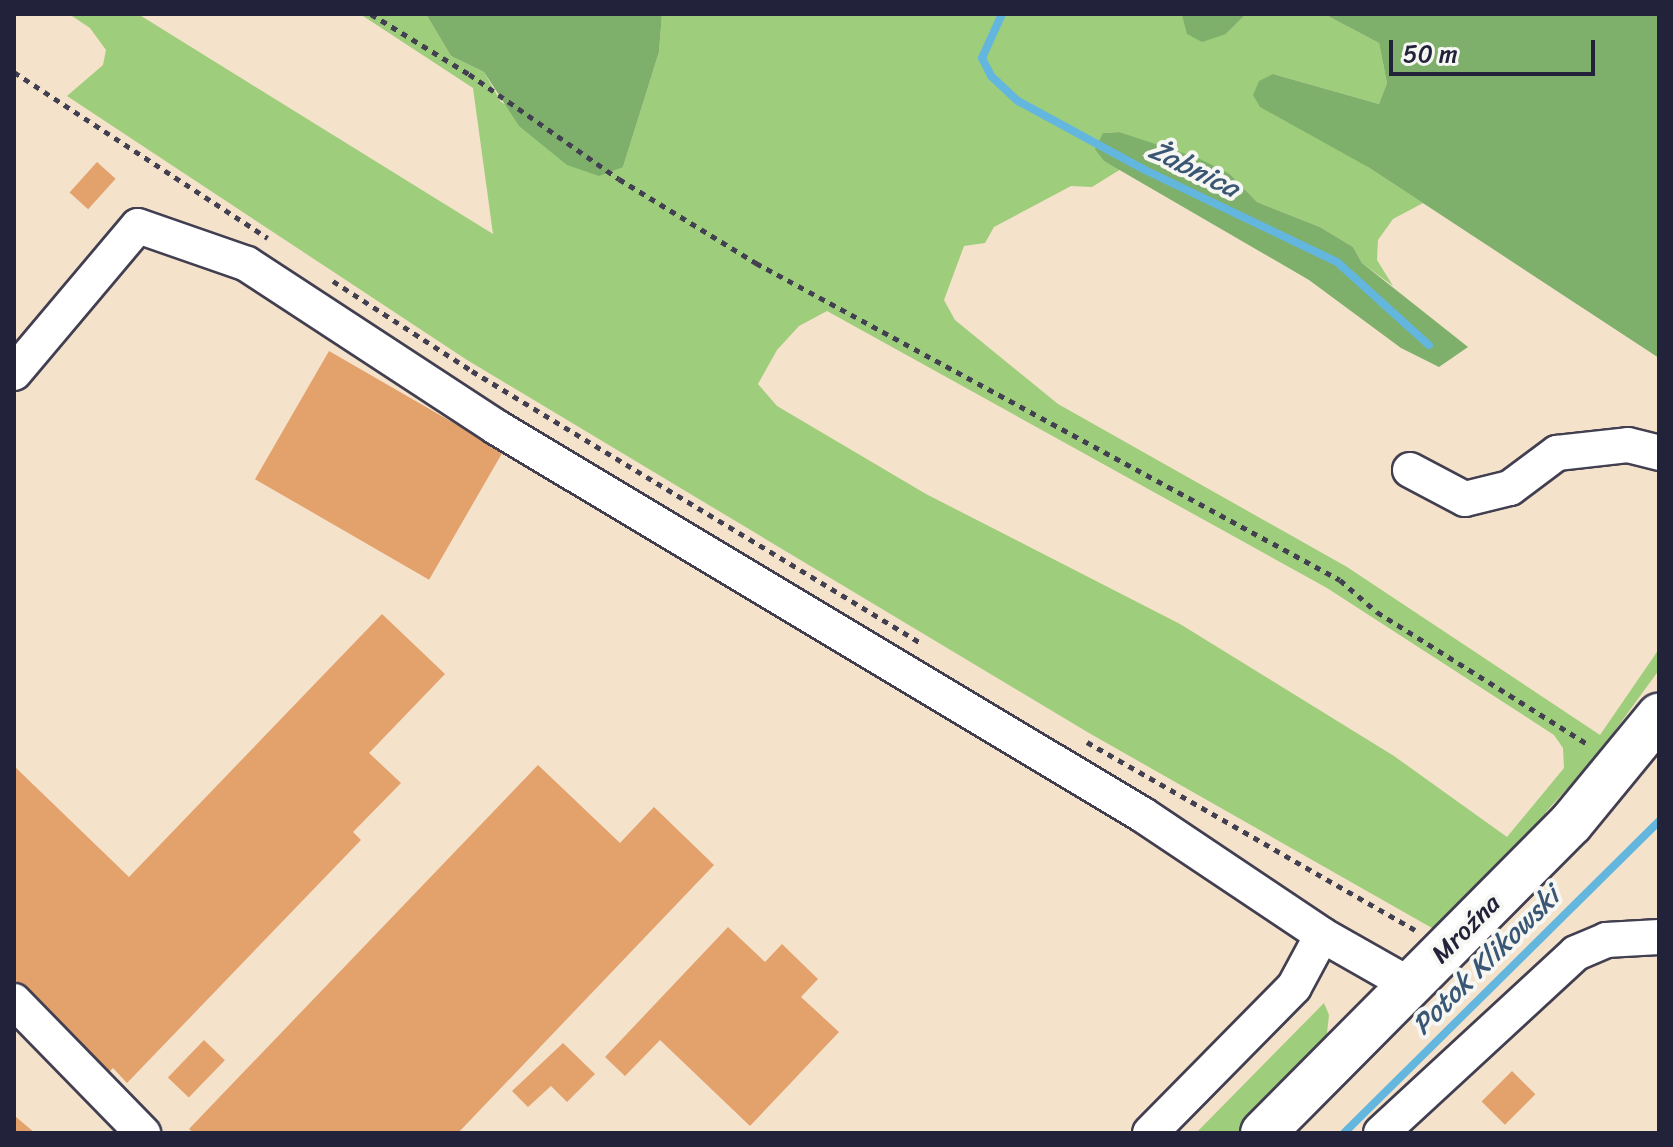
<!DOCTYPE html>
<html>
<head>
<meta charset="utf-8">
<style>
  body { margin:0 }
  #map { position:relative; width:1673px; height:1147px; overflow:hidden; background:#f4e2cb; font-family:Sriracha,sans-serif }
  div>[style] { position:absolute }
  [style*='--x'] { left:calc(var(--x)*1px); top:calc(var(--y)*1px); width:calc(var(--w)*1px); rotate:calc(var(--a)*1deg) }
  .green>* { inset:0; background:#9ecd7b }
  .forest>* { inset:0; background:#7eb06b }
  .stream>* { height:8px; margin:-4px; padding:0 4px; transform-origin:4px; border-radius:4px; background:#63b6de }
  .building>* { inset:0; background:#e3a16c; transform-origin:0 0 }
  .path>* { height:5px; margin-top:-2.5px; transform-origin:0; background:repeating-linear-gradient(90deg,#423f51 0 6px,transparent 0 12px) }
  .roads { filter:drop-shadow(2px 0 #423f51) drop-shadow(-2px 0 #423f51) drop-shadow(0 2px #423f51) drop-shadow(0 -2px #423f51) }
  .minor>* { height:34px; margin:-17px; padding:0 17px; transform-origin:17px; border-radius:17px; background:#fff }
  .major>* { height:44px; margin:-22px; padding:0 22px; transform-origin:22px; border-radius:22px; background:#fff }
  span { translate:-50% -50%; white-space:nowrap; text-align:center; line-height:1.15; -webkit-text-stroke:8px #f6f6f2; paint-order:stroke }
  .street-label { font-size:26px; color:#22223b }
  .water-label { font-size:28px; color:#395674; font-style:italic }
  .frame { position:absolute; inset:0; border:16px solid #22223b; pointer-events:none }
  .scale { position:absolute; left:1389px; top:40px; width:206px; height:36px; box-sizing:border-box; border:4px solid #22223b; border-top:0; padding-left:10px; font-size:24px; line-height:28px; white-space:nowrap; color:#22223b; -webkit-text-stroke:6px #f6f6f2; paint-order:stroke }
</style>
</head>
<body>
<div id="map">
  <div class="green">
    <div style="clip-path:polygon(evenodd,69px 14px,138px 14px,493px 234px,473px 88px,360px 14px,426px 14px,451px 56px,484px 72px,501px 102px,623px 167px,659px 52px,662px 14px,1183px 14px,1226px 34px,1246px 14px,1324px 14px,1379px 43px,1387px 83px,1379px 104px,1273px 74px,1368px 167px,1423px 203px,1393px 219px,1378px 240px,1377px 260px,1393px 286px,1362px 263px,1353px 247px,1320px 227px,1257px 202px,1230px 174px,1119px 132px,1103px 133px,1104px 161px,1121px 169px,1092px 187px,1071px 186px,994px 227px,985px 243px,964px 246px,944px 300px,955px 320px,1058px 404px,1347px 567px,1600px 735px,1659px 649px,1659px 670px,1595px 758px,1546px 812px,1552px 819px,1439px 932px,1089px 733px,467px 360px,67px 96px,103px 65px,106px 50px,90px 28px,69px 14px,827px 311px,1327px 588px,1554px 735px,1563px 748px,1564px 768px,1507px 837px,1394px 756px,1180px 624px,926px 494px,777px 406px,758px 384px,777px 350px,799px 326px,827px 311px)"></div>
    <div style="clip-path:polygon(1324px 1003px,1329px 1015px,1326px 1042px,1238px 1133px,1196px 1133px)"></div>
  </div>
  <div class="forest">
    <div style="clip-path:polygon(426px 14px,662px 14px,659px 52px,623px 167px,599px 176px,567px 165px,519px 126px,484px 72px,451px 56px)"></div>
    <div style="clip-path:polygon(1246px 14px,1226px 34px,1202px 42px,1187px 34px,1182px 15px)"></div>
    <div style="clip-path:polygon(1324px 14px,1659px 14px,1659px 358px,1368px 167px,1260px 107px,1253px 95px,1259px 81px,1273px 74px,1379px 104px,1387px 83px,1379px 43px)"></div>
    <div style="clip-path:polygon(1119px 132px,1198px 158px,1230px 174px,1257px 202px,1320px 227px,1353px 247px,1362px 263px,1468px 347px,1439px 367px,1401px 348px,1309px 280px,1104px 161px,1095px 149px,1103px 133px)"></div>
  </div>
  <div class="stream">
    <div style="--x:1002;--y:14;--w:48;--a:114.4"></div>
    <div style="--x:982;--y:58;--w:20;--a:63"></div>
    <div style="--x:991;--y:76;--w:37;--a:43"></div>
    <div style="--x:1018;--y:101;--w:145;--a:28.5"></div>
    <div style="--x:1145;--y:170;--w:213;--a:25.6"></div>
    <div style="--x:1337;--y:262;--w:124;--a:42.1"></div>
    <div style="--x:1344;--y:1133;--w:443;--a:-44.7"></div>
  </div>
  <div class="building">
    <div style="left:97px;top:162px;width:25px;height:41px;rotate:42deg"></div>
    <div style="left:329px;top:351px;width:201px;height:148px;rotate:30deg"></div>
    <div style="clip-path:polygon(382px 614px,445px 674px,369px 753px,401px 783px,353px 832px,361px 840px,127px 1083px,113px 1068px,101px 1080px,62px 1044px,72px 1034px,14px 979px,14px 766px,129px 877px)"></div>
    <div style="clip-path:polygon(538px 765px,620px 843px,654px 807px,714px 865px,458px 1133px,194px 1133px,189px 1129px)"></div>
    <div style="clip-path:polygon(728px 927px,765px 962px,782px 944px,818px 979px,801px 997px,839px 1032px,750px 1126px,660px 1040px,625px 1076px,605px 1057px)"></div>
    <div style="left:204px;top:1040px;width:29px;height:52px;rotate:44deg"></div>
    <div style="clip-path:polygon(563px 1043px,595px 1074px,567px 1102px,551px 1086px,528px 1107px,512px 1091px)"></div>
    <div style="left:1512px;top:1071px;width:33px;height:43px;rotate:45deg"></div>
    <div style="clip-path:polygon(16px 1117px,35px 1133px,14px 1133px)"></div>
  </div>
  <div class="path">
    <div style="--x:371;--y:14;--w:115;--a:31.5"></div>
    <div style="--x:469;--y:74;--w:183;--a:35"></div>
    <div style="--x:619;--y:179;--w:161;--a:31.5"></div>
    <div style="--x:756;--y:263;--w:664;--a:28.49"></div>
    <div style="--x:1340;--y:580;--w:49;--a:40.9"></div>
    <div style="--x:1377;--y:612;--w:250;--a:32.1"></div>
    <div style="--x:14;--y:72;--w:303;--a:33.2"></div>
    <div style="--x:333;--y:281;--w:166;--a:32.9"></div>
    <div style="--x:472;--y:371;--w:525;--a:31.21"></div>
    <div style="--x:1087;--y:742;--w:378;--a:29.8"></div>
  </div>
  <div class="roads">
    <div class="minor">
      <div style="--x:14;--y:373;--w:192;--a:-49.9"></div>
      <div style="--x:138;--y:226;--w:115;--a:19.2"></div>
      <div style="--x:247;--y:264;--w:298;--a:33.2"></div>
      <div style="--x:496;--y:427;--w:754;--a:30.95"></div>
      <div style="--x:1143;--y:815;--w:216;--a:33.8"></div>
      <div style="--x:1322;--y:935;--w:59;--a:118.3"></div>
      <div style="--x:1294;--y:987;--w:205;--a:134.6"></div>
      <div style="--x:1410;--y:470;--w:62;--a:27.8"></div>
      <div style="--x:1465;--y:499;--w:46;--a:-13.7"></div>
      <div style="--x:1510;--y:488;--w:59;--a:-36.7"></div>
      <div style="--x:1557;--y:453;--w:71;--a:-6.4"></div>
      <div style="--x:1628;--y:445;--w:32;--a:14"></div>
      <div style="--x:1322;--y:935;--w:101;--a:29.6"></div>
      <div style="--x:14;--y:1001;--w:185;--a:45.7"></div>
      <div style="--x:1381;--y:1133;--w:265;--a:-42.7"></div>
      <div style="--x:1576;--y:953;--w:33;--a:-23"></div>
      <div style="--x:1606;--y:940;--w:53;--a:-3.2"></div>
    </div>
    <div class="major">
      <div style="--x:1263;--y:1133;--w:437;--a:-45.2"></div>
      <div style="--x:1571;--y:823;--w:139;--a:-50.6"></div>
    </div>
  </div>
  <div class="street-label">
    <span style="left:1466px;top:929px;rotate:-45deg">Mroźna</span>
  </div>
  <div class="water-label">
    <span style="left:1194px;top:169px;rotate:26deg">Żabnica</span>
    <span style="left:1486px;top:961px;rotate:-45deg">Potok Klikowski</span>
  </div>
  <div class="frame"></div>
  <div class="scale">50 m</div>
</div>
</body>
</html>
